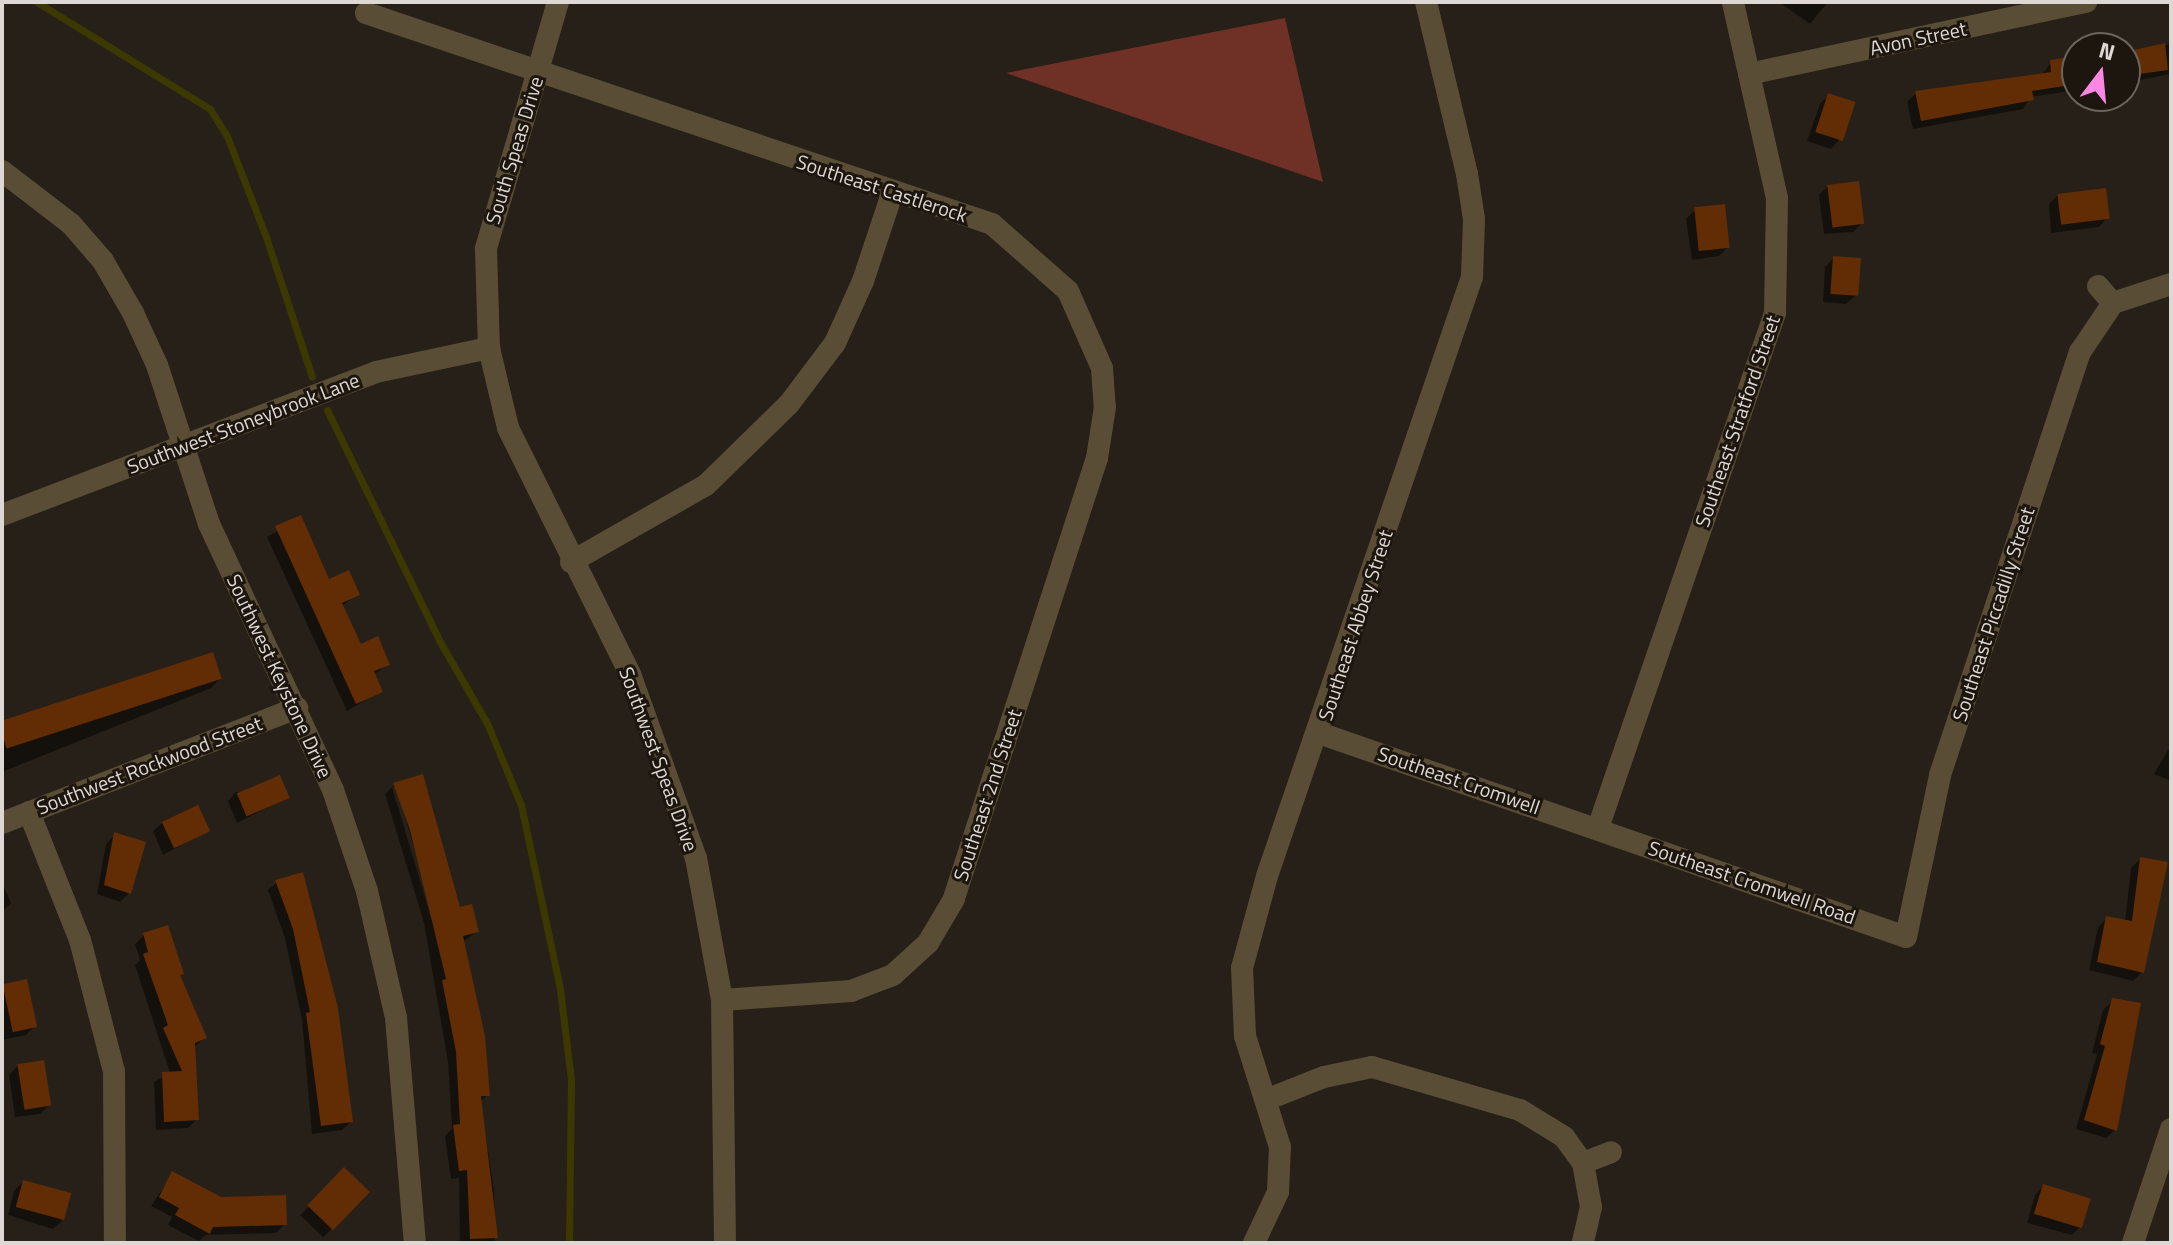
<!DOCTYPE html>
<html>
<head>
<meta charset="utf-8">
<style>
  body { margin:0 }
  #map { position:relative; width:2173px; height:1245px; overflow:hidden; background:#272018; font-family:"Titillium Web",sans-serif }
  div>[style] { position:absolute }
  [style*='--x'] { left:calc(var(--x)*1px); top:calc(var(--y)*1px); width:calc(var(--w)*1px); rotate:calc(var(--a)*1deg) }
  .forest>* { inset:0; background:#6f3026 }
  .shadow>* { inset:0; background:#0007; transform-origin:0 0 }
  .stream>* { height:7px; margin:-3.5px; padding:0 3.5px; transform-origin:3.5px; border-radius:3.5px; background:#3c3900 }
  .building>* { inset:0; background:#622c04; transform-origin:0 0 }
  .minor>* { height:22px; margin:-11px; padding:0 11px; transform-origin:11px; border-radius:11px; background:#594e35 }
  span { translate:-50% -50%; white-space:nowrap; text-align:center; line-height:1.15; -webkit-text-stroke:6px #1d160f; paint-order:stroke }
  .street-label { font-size:20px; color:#ddd8d3 }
  .frame { position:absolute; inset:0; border:4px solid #ddd8d3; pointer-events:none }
  .north { position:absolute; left:2061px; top:32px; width:80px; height:80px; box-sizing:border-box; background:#1d160f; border:2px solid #6a645d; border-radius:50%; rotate:16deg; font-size:22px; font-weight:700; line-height:32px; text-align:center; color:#ddd8d3 }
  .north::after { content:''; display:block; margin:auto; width:28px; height:36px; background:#fc86e4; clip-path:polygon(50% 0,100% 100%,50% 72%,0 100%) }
</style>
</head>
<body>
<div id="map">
  <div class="forest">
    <div style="clip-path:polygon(1285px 18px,1323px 182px,1006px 73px)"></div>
  </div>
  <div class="shadow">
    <div style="clip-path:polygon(1779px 2px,1828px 2px,1810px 24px)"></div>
    <div style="clip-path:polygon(2171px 44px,2171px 74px,2125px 83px,2125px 54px)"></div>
    <div style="clip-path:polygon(2077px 58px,2077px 90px,2031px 97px,2023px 109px,1913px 129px,1907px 102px,1916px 93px,2042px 75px,2051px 62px)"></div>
    <div style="clip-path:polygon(1828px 96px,1839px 140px,1831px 149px,1807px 141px,1820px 104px)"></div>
    <div style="clip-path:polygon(1828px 186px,1862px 223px,1853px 232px,1824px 234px,1819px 195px)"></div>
    <div style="clip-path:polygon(2058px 195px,2107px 218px,2099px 227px,2051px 233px,2049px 204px)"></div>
    <div style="clip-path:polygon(1695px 210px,1728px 247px,1719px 256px,1692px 260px,1686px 219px)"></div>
    <div style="clip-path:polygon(1834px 258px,1855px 296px,1846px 304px,1823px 302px,1825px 267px)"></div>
    <div style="clip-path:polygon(300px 518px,328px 582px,357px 594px,341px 607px,360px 646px,388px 664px,374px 675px,381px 691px,347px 711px,267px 537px)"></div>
    <div style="clip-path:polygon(220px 679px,211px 688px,2px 772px,2px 735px)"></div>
    <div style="clip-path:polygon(2168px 750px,2171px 750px,2171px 781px,2154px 774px)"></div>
    <div style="clip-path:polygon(evenodd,422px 776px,459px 909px,477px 932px,462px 942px,487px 1095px,480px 1102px,494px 1189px,495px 1243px,460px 1243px,459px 1178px,451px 1179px,445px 1136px,452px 1129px,448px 1062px,424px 923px,385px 794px,394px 785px,422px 776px,392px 787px,396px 787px,437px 923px,433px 924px,392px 787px)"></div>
    <div style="clip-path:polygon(236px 792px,287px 798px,237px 823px,228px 801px)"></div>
    <div style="clip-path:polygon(162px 823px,207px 831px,163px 855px,153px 831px)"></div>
    <div style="clip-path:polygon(115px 835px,129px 893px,120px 902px,97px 894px,106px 844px)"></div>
    <div style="clip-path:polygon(2140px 859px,2142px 972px,2133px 981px,2089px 970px,2098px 927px,2107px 918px,2125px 922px,2131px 868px)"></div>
    <div style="clip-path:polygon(302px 874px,351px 1122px,342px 1130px,312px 1134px,302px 1020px,285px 938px,268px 890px,277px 882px)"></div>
    <div style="clip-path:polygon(2px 882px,11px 903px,2px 912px)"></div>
    <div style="clip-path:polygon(144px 935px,178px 976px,205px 1038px,193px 1048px,197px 1119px,188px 1128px,156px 1130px,154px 1082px,170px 1073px,135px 965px,140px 960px,135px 944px)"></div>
    <div style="clip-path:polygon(26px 982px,35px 1026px,26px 1035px,2px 1040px,2px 986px)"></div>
    <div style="clip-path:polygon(2112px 1001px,2115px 1130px,2106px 1138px,2076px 1129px,2097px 1054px,2092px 1053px,2103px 1010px)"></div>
    <div style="clip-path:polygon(18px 1066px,49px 1105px,40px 1114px,15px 1117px,9px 1075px)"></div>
    <div style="left:344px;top:1170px;width:32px;height:63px;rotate:44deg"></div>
    <div style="clip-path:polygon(173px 1174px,220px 1199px,285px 1224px,276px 1233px,206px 1235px,199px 1241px,168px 1225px,172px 1217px,151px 1206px)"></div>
    <div style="clip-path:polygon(23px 1182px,62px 1221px,53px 1229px,8px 1215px,14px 1191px)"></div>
    <div style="clip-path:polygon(2043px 1186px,2081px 1226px,2072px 1235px,2027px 1223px,2035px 1195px)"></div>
  </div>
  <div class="stream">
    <div style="--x:37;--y:2;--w:203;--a:31.7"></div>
    <div style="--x:210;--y:109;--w:32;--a:58"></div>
    <div style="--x:227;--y:136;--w:108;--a:68.9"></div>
    <div style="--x:266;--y:237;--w:147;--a:71.8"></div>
    <div style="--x:327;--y:410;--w:256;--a:64"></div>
    <div style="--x:439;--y:640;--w:96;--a:60"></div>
    <div style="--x:487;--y:723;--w:89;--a:67.5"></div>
    <div style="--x:521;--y:805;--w:188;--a:78"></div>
    <div style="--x:560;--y:989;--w:92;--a:83.1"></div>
    <div style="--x:571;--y:1080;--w:163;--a:90.7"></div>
  </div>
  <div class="building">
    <div style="clip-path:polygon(2165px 43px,2168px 70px,2125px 76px,2125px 52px)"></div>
    <div style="clip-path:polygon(2077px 56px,2077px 84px,2032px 91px,2034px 100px,1921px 121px,1915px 91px,2051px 72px,2050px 60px)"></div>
    <div style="left:1828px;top:93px;width:29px;height:41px;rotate:18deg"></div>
    <div style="left:1859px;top:181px;width:43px;height:32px;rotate:83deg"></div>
    <div style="left:2106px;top:188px;width:31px;height:49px;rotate:83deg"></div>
    <div style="left:1725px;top:204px;width:44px;height:31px;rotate:84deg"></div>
    <div style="left:1833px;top:256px;width:28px;height:38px;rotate:4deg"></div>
    <div style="clip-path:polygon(301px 515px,329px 579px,349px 570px,360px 595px,342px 603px,361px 644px,378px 636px,390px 665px,374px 671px,383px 692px,356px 704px,275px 526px)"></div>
    <div style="left:213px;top:652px;width:28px;height:226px;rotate:72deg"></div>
    <div style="clip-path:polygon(423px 774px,460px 907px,472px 904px,479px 932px,463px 936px,485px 1036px,490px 1096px,481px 1096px,498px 1238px,470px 1239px,467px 1170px,459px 1171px,453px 1125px,460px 1124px,456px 1052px,442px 980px,446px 979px,410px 830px,393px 783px)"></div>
    <div style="left:280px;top:775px;width:25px;height:47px;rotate:67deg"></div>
    <div style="left:198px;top:805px;width:29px;height:40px;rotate:65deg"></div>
    <div style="clip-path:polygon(114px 832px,146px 842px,131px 894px,104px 885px)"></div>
    <div style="clip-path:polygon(2140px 857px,2168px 862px,2144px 973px,2097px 962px,2106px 916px,2132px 921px)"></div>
    <div style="clip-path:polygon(303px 872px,338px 1008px,353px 1122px,321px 1126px,306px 1013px,310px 1012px,293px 929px,275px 880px)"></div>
    <div style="clip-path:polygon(168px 925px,184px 974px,180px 975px,207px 1038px,195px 1043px,199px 1120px,164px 1122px,162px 1072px,182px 1071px,163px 1028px,168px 1025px,143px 954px,148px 952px,143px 933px)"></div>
    <div style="left:27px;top:979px;width:49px;height:25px;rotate:78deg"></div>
    <div style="clip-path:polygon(2112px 998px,2141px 1003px,2117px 1131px,2084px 1120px,2105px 1046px,2100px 1044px)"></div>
    <div style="left:44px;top:1060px;width:46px;height:27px;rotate:81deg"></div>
    <div style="left:344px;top:1167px;width:36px;height:53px;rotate:44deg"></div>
    <div style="clip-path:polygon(172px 1171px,221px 1197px,286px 1195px,287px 1225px,213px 1227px,210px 1234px,175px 1215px,179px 1208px,159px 1197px)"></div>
    <div style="left:23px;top:1180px;width:50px;height:28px;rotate:15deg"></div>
    <div style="left:2043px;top:1184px;width:50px;height:31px;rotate:17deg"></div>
  </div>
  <div class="minor">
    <div style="--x:558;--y:2;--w:257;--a:106.3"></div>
    <div style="--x:486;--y:249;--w:99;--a:88.3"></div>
    <div style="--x:489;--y:348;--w:82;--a:76.6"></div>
    <div style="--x:508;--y:428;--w:275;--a:63.6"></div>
    <div style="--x:630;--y:674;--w:195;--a:70.3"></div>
    <div style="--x:696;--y:858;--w:144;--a:79.6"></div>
    <div style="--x:722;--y:1000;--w:243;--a:89.3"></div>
    <div style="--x:366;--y:13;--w:661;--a:18.63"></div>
    <div style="--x:992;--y:224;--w:101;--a:41.4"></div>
    <div style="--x:1068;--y:291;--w:84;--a:66.2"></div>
    <div style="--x:1102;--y:368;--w:39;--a:86"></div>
    <div style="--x:1105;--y:407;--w:52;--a:98.9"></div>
    <div style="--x:1097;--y:458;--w:464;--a:108"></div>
    <div style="--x:954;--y:899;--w:51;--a:120.6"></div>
    <div style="--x:928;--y:943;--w:47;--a:137.6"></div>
    <div style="--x:893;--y:975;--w:45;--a:159.1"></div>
    <div style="--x:851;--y:991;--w:129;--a:176"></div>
    <div style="--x:1749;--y:74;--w:345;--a:-12.1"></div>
    <div style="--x:2;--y:171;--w:87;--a:37.5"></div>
    <div style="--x:71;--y:224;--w:49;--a:49.1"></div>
    <div style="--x:103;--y:261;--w:60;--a:60"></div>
    <div style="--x:133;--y:313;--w:57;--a:65.2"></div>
    <div style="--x:157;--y:365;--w:167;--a:71.9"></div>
    <div style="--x:209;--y:524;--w:293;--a:65"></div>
    <div style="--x:333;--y:790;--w:107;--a:71.4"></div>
    <div style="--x:367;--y:891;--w:130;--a:77.1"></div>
    <div style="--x:396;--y:1018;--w:226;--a:85.2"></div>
    <div style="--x:2098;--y:286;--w:23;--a:49"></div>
    <div style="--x:2;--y:515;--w:400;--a:-20.9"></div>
    <div style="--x:376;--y:372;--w:116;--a:-12"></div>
    <div style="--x:571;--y:562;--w:155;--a:-29.7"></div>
    <div style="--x:706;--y:485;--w:116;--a:-44.3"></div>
    <div style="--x:789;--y:404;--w:76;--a:-53"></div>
    <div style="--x:835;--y:343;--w:68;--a:-65.7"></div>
    <div style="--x:863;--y:281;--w:95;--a:-71.6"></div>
    <div style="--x:1319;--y:733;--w:621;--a:19.16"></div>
    <div style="--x:1906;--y:937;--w:166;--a:-78.1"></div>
    <div style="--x:1940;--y:775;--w:446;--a:-71.7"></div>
    <div style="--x:2080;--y:352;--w:59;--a:-56"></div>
    <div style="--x:2113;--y:303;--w:61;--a:-18.1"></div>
    <div style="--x:29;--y:812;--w:138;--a:68.3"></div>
    <div style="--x:80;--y:940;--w:135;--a:75.5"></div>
    <div style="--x:114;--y:1071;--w:172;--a:89.7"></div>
    <div style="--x:2;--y:823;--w:317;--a:-21.3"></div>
    <div style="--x:1598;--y:828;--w:545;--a:-71.03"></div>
    <div style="--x:1775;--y:313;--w:115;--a:-89"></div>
    <div style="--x:1777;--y:198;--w:201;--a:-102.7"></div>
    <div style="--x:1268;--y:1099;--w:60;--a:-21.4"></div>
    <div style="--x:1324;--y:1077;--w:49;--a:-11.8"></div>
    <div style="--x:1372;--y:1067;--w:154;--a:16.2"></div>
    <div style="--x:1520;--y:1110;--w:52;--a:31.5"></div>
    <div style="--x:1564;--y:1137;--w:32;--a:54"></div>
    <div style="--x:1583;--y:1163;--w:45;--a:79.7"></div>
    <div style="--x:1591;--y:1207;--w:37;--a:103"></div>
    <div style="--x:1583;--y:1163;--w:30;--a:-21"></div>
    <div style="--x:1254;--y:1243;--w:56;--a:-64.8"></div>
    <div style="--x:1278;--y:1192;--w:45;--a:-87.5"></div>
    <div style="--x:1280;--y:1147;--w:116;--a:-107.5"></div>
    <div style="--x:1245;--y:1036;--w:68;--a:-92.5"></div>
    <div style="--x:1242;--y:968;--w:95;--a:-74.8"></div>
    <div style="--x:1267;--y:876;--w:633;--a:-71.11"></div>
    <div style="--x:1472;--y:277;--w:58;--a:-88"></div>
    <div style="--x:1474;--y:219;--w:46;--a:-98.8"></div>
    <div style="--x:1467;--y:174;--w:177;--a:-103.4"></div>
    <div style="--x:2133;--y:1243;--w:120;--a:-71.6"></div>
  </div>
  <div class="street-label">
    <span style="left:1918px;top:38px;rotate:-12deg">Avon Street</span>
    <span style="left:514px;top:150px;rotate:-73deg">South Speas Drive</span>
    <span style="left:882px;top:188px;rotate:18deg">Southeast Castlerock</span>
    <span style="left:1737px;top:421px;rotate:-71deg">Southeast Stratford Street</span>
    <span style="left:243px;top:423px;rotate:-21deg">Southwest Stoneybrook Lane</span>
    <span style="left:1993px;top:614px;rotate:-72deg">Southeast Piccadilly Street</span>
    <span style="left:1355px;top:625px;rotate:-72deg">Southeast Abbey Street</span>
    <span style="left:280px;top:676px;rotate:65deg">Southwest Keystone Drive</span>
    <span style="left:659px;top:759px;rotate:70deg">Southwest Speas Drive</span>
    <span style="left:149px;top:765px;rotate:-21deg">Southwest Rockwood Street</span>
    <span style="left:1459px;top:780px;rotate:19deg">Southeast Cromwell</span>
    <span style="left:987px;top:795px;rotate:-72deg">Southeast 2nd Street</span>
    <span style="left:1752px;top:882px;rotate:19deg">Southeast Cromwell Road</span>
  </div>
  <div class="frame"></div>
  <div class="north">N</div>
</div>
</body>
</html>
